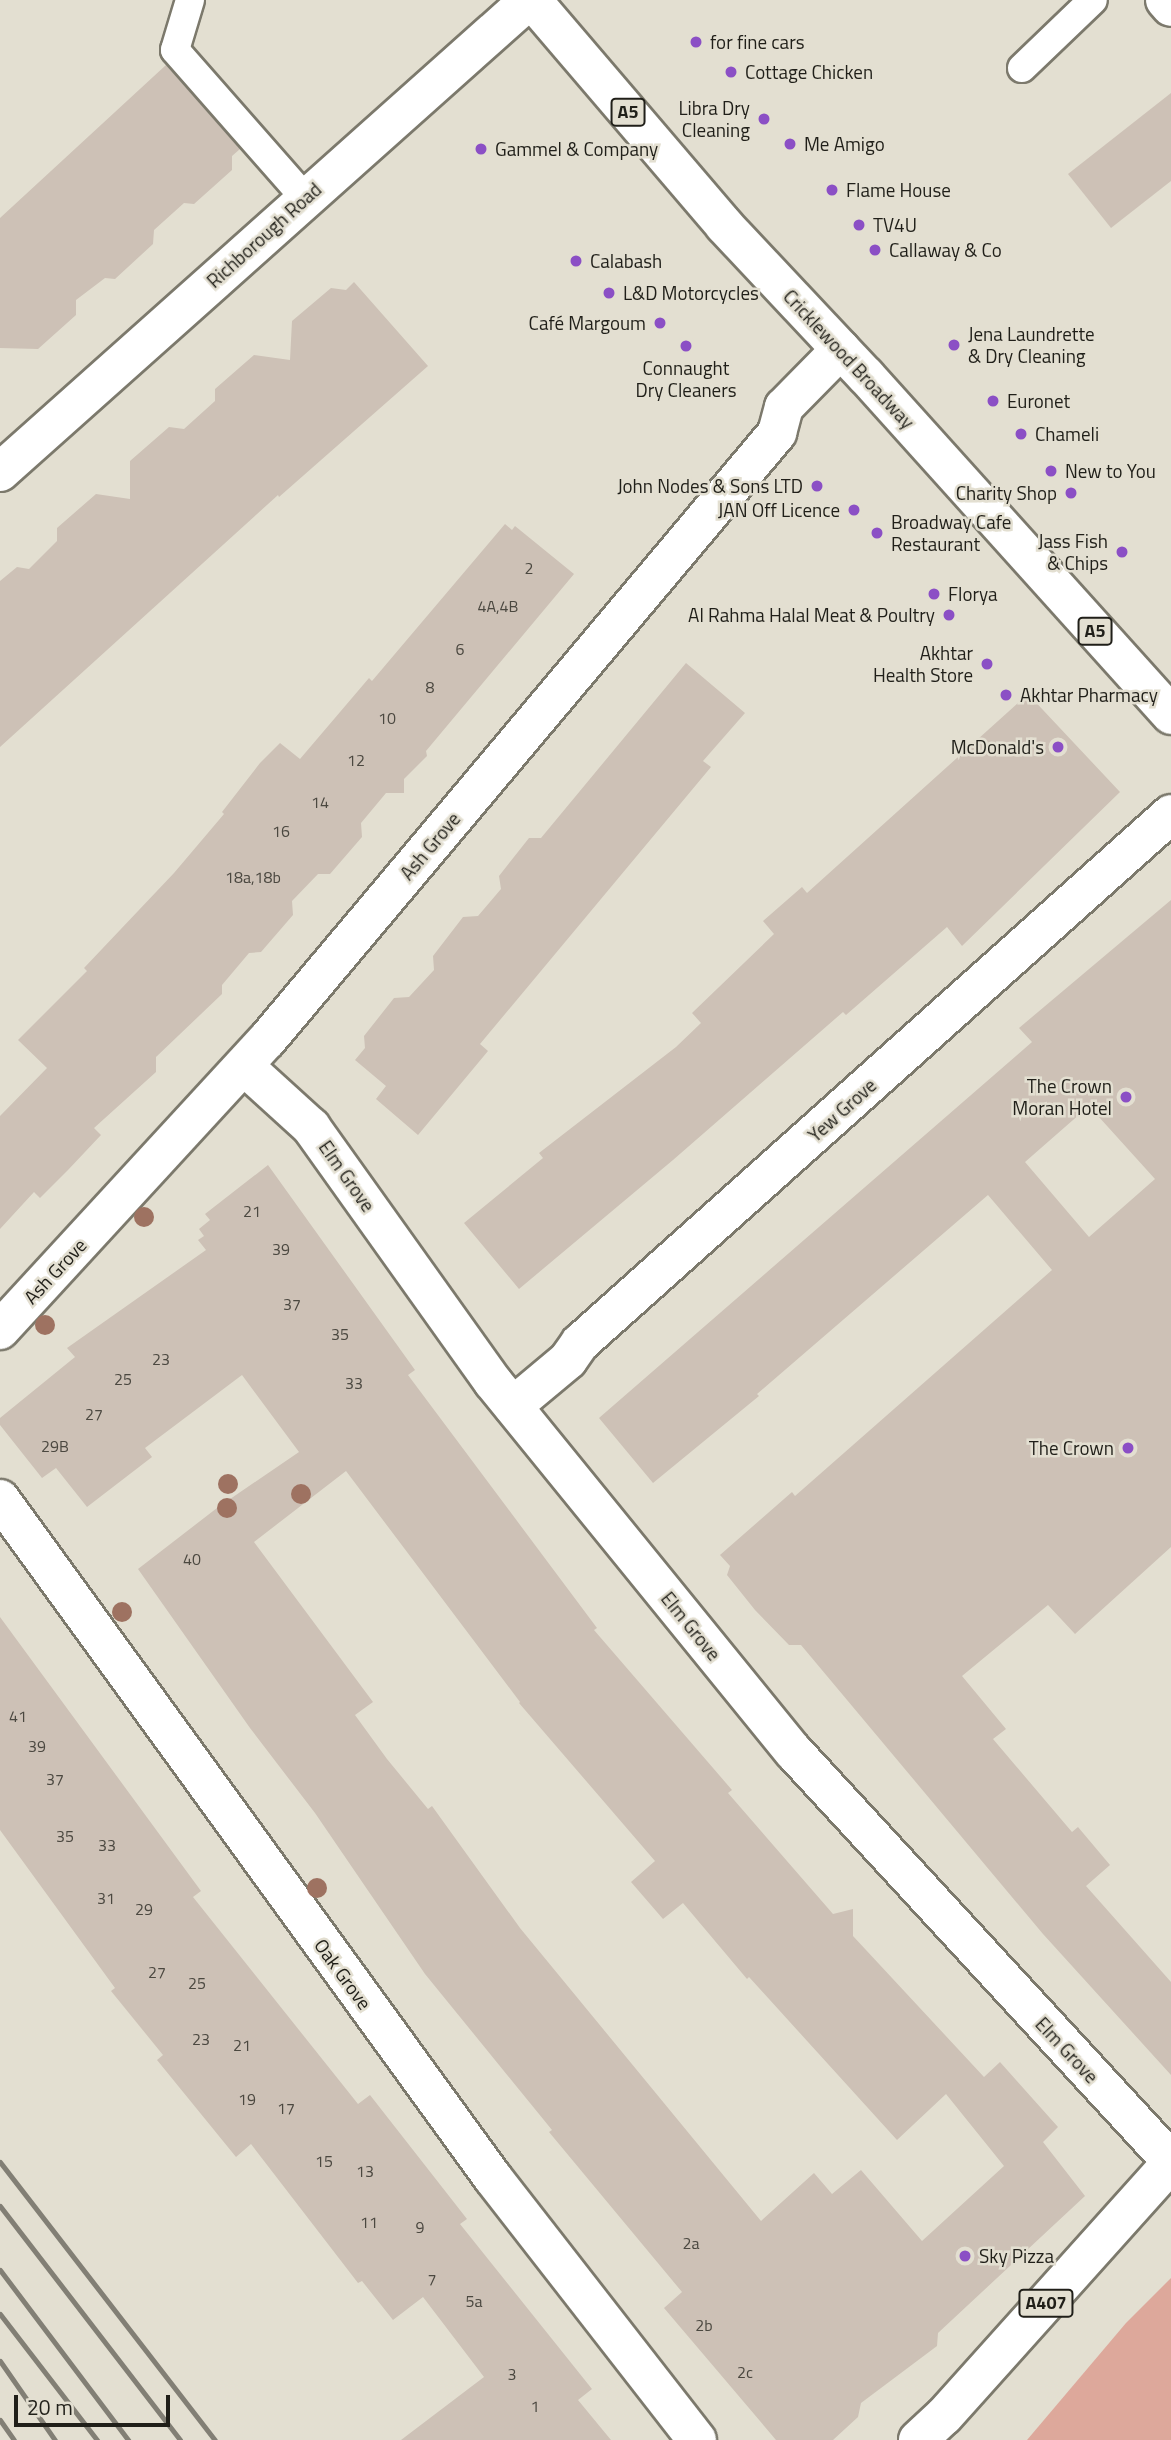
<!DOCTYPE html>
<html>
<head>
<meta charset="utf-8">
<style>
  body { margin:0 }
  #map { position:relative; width:1171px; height:2440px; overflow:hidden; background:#e3dfd1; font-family:"Titillium Web",sans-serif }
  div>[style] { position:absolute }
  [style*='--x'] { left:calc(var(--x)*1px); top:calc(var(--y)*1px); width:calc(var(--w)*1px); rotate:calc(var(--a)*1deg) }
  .green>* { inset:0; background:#dda89b }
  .building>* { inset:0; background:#cdc1b6 }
  .roads { filter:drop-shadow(2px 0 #7c796c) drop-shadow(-2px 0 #7c796c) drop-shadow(0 2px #7c796c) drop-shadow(0 -2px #7c796c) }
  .lane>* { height:28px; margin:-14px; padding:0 14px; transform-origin:14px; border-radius:14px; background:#fff }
  .street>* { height:38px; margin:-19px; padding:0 19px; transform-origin:19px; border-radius:19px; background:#fff }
  .primary>* { height:38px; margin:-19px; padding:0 19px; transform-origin:19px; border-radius:19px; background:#fff }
  .rail>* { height:5px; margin:-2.5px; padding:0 2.5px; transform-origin:2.5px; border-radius:2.5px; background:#827f75 }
  .trees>* { width:20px; height:20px; margin:-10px; border-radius:50%; background:#9e7261 }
  .dots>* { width:19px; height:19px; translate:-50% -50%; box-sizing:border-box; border:4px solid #e3dfd1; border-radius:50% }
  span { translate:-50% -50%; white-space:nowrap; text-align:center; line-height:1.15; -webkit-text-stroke:5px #e3dfd1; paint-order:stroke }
  .number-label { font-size:16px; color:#4b4840 }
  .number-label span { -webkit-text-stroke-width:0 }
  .shield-label span { padding:2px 5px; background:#e3dfd1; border:2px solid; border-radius:5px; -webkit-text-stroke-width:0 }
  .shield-label { font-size:18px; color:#201f19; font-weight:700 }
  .poi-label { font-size:19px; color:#201f19 }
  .left { translate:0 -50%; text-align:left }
  .right { translate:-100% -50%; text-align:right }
  .street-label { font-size:19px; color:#201f19 }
  .scale { position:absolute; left:14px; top:2395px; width:156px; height:32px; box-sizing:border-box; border:4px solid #201f19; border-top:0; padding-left:9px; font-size:21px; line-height:24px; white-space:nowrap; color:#201f19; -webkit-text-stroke:5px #e3dfd1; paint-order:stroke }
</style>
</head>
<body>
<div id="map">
  <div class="green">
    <div style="clip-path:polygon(1171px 2278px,1171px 2440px,1027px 2440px,1126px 2323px)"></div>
  </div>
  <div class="building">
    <div style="clip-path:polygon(166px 65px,240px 149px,232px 156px,232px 170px,194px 204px,184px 203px,154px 230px,153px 244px,115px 279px,105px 278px,76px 300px,76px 315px,38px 349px,0 348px,0 218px)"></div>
    <div style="clip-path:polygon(1171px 93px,1171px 181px,1111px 228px,1068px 174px)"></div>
    <div style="clip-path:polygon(354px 282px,428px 366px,279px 497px,278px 495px,0 747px,0 581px,17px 567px,29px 569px,57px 541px,57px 528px,96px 494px,130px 499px,130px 461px,169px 427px,184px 429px,215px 401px,215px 389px,254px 355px,290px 360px,292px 321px,331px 288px,346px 290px)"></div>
    <div style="clip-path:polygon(505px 524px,512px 530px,515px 526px,574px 574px,426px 751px,427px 756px,404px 779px,404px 793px,386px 793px,361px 823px,362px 837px,330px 874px,318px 874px,292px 901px,293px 915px,261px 952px,249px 953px,222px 985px,222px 994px,156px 1057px,156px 1072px,94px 1128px,101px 1135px,68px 1170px,40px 1198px,34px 1192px,0 1229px,0 1116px,47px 1068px,18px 1040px,87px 971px,84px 968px,174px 873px,224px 814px,222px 812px,260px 763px,280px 743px,300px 759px,369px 678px,372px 681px)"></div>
    <div style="clip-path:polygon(686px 663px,745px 713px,703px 761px,711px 767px,480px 1044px,488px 1051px,418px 1135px,376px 1099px,386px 1086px,355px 1060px,365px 1048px,364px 1036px,394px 998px,409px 997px,434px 970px,433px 956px,463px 917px,478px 916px,501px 889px,499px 876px,529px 838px,541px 838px)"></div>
    <div style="clip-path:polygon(1028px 694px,1120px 792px,962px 946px,947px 927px,846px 1015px,843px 1012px,673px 1160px,519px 1289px,464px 1223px,543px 1158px,539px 1153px,676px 1047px,701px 1023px,692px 1013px,774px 934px,763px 921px,802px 887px,807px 893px)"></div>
    <div style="clip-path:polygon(evenodd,1171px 900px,1171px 1547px,1075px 1634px,1048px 1605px,962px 1676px,1006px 1729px,993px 1739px,1072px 1832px,1078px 1827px,1110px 1865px,1086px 1886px,1171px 1982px,1171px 2075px,1043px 1934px,801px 1645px,789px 1645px,755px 1610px,727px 1575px,730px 1566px,720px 1555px,792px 1492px,795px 1496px,1052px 1270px,988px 1195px,757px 1394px,759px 1396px,653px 1483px,599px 1418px,1032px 1042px,1019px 1028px,1171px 900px,1089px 1106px,1155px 1179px,1089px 1237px,1025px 1162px,1089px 1106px)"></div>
    <div style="clip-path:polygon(evenodd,268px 1165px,415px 1370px,408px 1375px,597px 1628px,594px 1630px,732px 1790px,728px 1793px,833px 1914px,853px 1909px,853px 1936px,984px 2077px,1000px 2062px,1058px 2127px,1043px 2142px,1085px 2196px,938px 2333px,937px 2346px,861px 2403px,858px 2417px,833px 2440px,776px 2440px,664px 2308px,682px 2292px,549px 2132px,552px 2130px,425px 1974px,315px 1813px,250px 1728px,138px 1569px,217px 1508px,299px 1452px,242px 1375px,145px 1448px,152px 1457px,87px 1507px,56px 1468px,42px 1478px,0 1425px,0 1418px,75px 1357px,67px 1348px,206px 1250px,198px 1240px,204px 1236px,199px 1229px,210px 1220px,205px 1214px,268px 1165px,346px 1471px,520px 1702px,519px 1703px,655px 1861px,631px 1882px,663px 1919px,683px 1903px,747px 1979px,749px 1977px,897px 2140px,946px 2094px,1004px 2166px,922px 2241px,861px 2170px,832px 2194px,814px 2173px,761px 2221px,520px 1928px,432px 1806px,428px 1809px,387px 1759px,355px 1715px,373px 1702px,254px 1542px,346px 1471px)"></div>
    <div style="clip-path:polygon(0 1617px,201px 1891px,193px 1897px,358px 2104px,370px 2095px,467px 2219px,460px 2224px,592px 2389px,578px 2400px,611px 2440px,401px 2440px,484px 2377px,423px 2297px,393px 2320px,362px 2281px,358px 2283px,251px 2144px,236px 2157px,157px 2060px,163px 2055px,111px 1991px,115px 1988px,0 1830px)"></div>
  </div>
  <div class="roads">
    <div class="lane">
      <div style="--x:190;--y:0;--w:52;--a:106.7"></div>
      <div style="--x:175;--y:50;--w:197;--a:48.7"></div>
      <div style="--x:1022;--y:68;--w:98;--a:-43.8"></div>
    </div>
    <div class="street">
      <div style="--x:1165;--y:0;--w:9;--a:49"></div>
      <div style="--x:0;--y:472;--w:709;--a:-41.74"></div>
      <div style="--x:244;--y:1066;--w:91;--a:42.3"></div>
      <div style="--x:311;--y:1127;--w:313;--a:54.5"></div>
      <div style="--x:493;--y:1382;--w:477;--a:50.9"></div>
      <div style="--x:794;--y:1752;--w:556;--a:47.33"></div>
      <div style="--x:0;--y:1330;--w:394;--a:-47.4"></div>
      <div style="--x:267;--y:1040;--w:793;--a:-49.96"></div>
      <div style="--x:777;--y:433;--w:27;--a:-75"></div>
      <div style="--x:784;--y:407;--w:81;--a:-45.5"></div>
      <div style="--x:513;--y:1406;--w:72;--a:-39.9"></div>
      <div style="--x:568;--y:1360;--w:21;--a:-55"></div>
      <div style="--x:580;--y:1343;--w:793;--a:-41.83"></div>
      <div style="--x:0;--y:1499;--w:839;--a:54.02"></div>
      <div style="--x:493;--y:2178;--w:332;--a:52.1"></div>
    </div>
    <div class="primary">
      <div style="--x:532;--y:0;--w:296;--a:49.5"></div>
      <div style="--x:724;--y:225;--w:207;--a:46.8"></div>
      <div style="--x:866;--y:376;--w:456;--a:48"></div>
      <div style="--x:918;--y:2440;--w:35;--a:-43"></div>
      <div style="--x:944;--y:2416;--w:340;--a:-48.1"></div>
    </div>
  </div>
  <div class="rail">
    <div style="--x:0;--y:2162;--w:351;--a:52.3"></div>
    <div style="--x:0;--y:2206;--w:295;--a:52.4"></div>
    <div style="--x:0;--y:2270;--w:213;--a:53"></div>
    <div style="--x:0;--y:2314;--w:159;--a:52.4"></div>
    <div style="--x:0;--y:2361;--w:96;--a:55.2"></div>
    <div style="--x:0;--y:2420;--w:24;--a:55"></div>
  </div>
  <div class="trees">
    <div style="left:144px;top:1217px"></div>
    <div style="left:45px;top:1325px"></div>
    <div style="left:228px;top:1484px"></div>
    <div style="left:301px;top:1494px"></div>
    <div style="left:227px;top:1508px"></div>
    <div style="left:122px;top:1612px"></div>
    <div style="left:317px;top:1888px"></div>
  </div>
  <div class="dots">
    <div style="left:696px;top:42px;background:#8b4fc5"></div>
    <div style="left:731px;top:72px;background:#8b4fc5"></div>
    <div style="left:764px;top:119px;background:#8b4fc5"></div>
    <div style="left:790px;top:144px;background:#8b4fc5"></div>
    <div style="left:481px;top:149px;background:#8b4fc5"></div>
    <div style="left:832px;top:190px;background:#8b4fc5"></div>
    <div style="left:859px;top:225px;background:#8b4fc5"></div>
    <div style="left:875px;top:250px;background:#8b4fc5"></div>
    <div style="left:576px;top:261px;background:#8b4fc5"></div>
    <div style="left:609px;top:293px;background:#8b4fc5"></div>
    <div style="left:660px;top:323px;background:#8b4fc5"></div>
    <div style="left:954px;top:345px;background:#8b4fc5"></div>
    <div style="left:686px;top:346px;background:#8b4fc5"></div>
    <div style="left:993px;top:401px;background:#8b4fc5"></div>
    <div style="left:1021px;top:434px;background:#8b4fc5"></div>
    <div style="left:1051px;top:471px;background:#8b4fc5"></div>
    <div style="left:817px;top:486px;background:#8b4fc5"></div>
    <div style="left:1071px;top:493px;background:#8b4fc5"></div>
    <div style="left:854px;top:510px;background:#8b4fc5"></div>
    <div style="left:877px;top:533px;background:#8b4fc5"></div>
    <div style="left:1122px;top:552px;background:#8b4fc5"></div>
    <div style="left:934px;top:594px;background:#8b4fc5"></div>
    <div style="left:949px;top:615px;background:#8b4fc5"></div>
    <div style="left:987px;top:664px;background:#8b4fc5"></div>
    <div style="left:1006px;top:695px;background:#8b4fc5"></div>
    <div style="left:1058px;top:747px;background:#8b4fc5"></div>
    <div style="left:1126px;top:1097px;background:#8b4fc5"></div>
    <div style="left:1128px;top:1448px;background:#8b4fc5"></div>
    <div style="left:965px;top:2256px;background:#8b4fc5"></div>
  </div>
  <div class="number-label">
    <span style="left:529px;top:568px">2</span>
    <span style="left:498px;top:606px">4A,4B</span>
    <span style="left:460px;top:649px">6</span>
    <span style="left:430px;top:687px">8</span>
    <span style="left:387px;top:718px">10</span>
    <span style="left:356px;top:760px">12</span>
    <span style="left:320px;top:802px">14</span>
    <span style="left:281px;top:831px">16</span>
    <span style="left:253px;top:877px">18a,18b</span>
    <span style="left:252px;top:1211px">21</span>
    <span style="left:281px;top:1249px">39</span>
    <span style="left:292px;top:1304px">37</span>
    <span style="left:340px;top:1334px">35</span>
    <span style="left:161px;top:1359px">23</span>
    <span style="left:123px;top:1379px">25</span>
    <span style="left:354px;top:1383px">33</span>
    <span style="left:94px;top:1414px">27</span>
    <span style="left:55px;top:1446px">29B</span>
    <span style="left:192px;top:1559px">40</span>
    <span style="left:18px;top:1716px">41</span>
    <span style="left:37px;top:1746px">39</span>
    <span style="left:55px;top:1779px">37</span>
    <span style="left:65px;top:1836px">35</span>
    <span style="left:107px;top:1845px">33</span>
    <span style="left:106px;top:1898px">31</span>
    <span style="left:144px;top:1909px">29</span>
    <span style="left:157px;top:1972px">27</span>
    <span style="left:197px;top:1983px">25</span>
    <span style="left:201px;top:2039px">23</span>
    <span style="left:242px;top:2045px">21</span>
    <span style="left:247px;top:2099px">19</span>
    <span style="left:286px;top:2108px">17</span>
    <span style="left:324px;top:2161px">15</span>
    <span style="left:365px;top:2171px">13</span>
    <span style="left:369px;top:2222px">11</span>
    <span style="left:420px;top:2227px">9</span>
    <span style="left:691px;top:2243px">2a</span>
    <span style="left:432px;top:2279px">7</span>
    <span style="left:474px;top:2301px">5a</span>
    <span style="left:704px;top:2325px">2b</span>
    <span style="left:745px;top:2372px">2c</span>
    <span style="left:512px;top:2374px">3</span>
    <span style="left:535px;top:2406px">1</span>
  </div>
  <div class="shield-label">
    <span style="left:628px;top:112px">A5</span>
    <span style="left:1095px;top:631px">A5</span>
    <span style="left:1046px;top:2303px">A407</span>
  </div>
  <div class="poi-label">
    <span class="left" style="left:710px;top:42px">for fine cars</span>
    <span class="left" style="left:745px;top:72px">Cottage Chicken</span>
    <span class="right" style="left:750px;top:119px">Libra Dry<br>Cleaning</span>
    <span class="left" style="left:804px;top:144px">Me Amigo</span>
    <span class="left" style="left:495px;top:149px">Gammel &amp; Company</span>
    <span class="left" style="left:846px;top:190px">Flame House</span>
    <span class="left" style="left:873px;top:225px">TV4U</span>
    <span class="left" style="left:889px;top:250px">Callaway &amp; Co</span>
    <span class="left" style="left:590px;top:261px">Calabash</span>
    <span class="left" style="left:623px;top:293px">L&amp;D Motorcycles</span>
    <span class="right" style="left:646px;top:323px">Café Margoum</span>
    <span class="left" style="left:968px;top:345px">Jena Laundrette<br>&amp; Dry Cleaning</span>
    <span style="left:686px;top:379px">Connaught<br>Dry Cleaners</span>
    <span class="left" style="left:1007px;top:401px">Euronet</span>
    <span class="left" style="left:1035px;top:434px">Chameli</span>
    <span class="left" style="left:1065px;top:471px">New to You</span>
    <span class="right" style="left:803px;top:486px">John Nodes &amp; Sons LTD</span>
    <span class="right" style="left:1057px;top:493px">Charity Shop</span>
    <span class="right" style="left:840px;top:510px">JAN Off Licence</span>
    <span class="left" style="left:891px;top:533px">Broadway Cafe<br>Restaurant</span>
    <span class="right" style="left:1108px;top:552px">Jass Fish<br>&amp; Chips</span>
    <span class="left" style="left:948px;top:594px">Florya</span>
    <span class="right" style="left:935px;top:615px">Al Rahma Halal Meat &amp; Poultry</span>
    <span class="right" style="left:973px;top:664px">Akhtar<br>Health Store</span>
    <span class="left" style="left:1020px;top:695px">Akhtar Pharmacy</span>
    <span class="right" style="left:1044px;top:747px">McDonald's</span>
    <span class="right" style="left:1112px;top:1097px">The Crown<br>Moran Hotel</span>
    <span class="right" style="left:1114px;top:1448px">The Crown</span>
    <span class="left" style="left:979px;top:2256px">Sky Pizza</span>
  </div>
  <div class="street-label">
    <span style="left:264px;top:235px;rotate:-42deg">Richborough Road</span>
    <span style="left:849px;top:359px;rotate:47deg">Cricklewood Broadway</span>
    <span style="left:430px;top:846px;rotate:-50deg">Ash Grove</span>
    <span style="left:842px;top:1110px;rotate:-42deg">Yew Grove</span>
    <span style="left:347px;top:1176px;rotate:55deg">Elm Grove</span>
    <span style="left:55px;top:1271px;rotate:-47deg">Ash Grove</span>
    <span style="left:691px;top:1626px;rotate:51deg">Elm Grove</span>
    <span style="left:343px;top:1974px;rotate:54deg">Oak Grove</span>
    <span style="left:1067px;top:2050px;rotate:47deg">Elm Grove</span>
  </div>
  <div class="scale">20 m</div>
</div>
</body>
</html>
